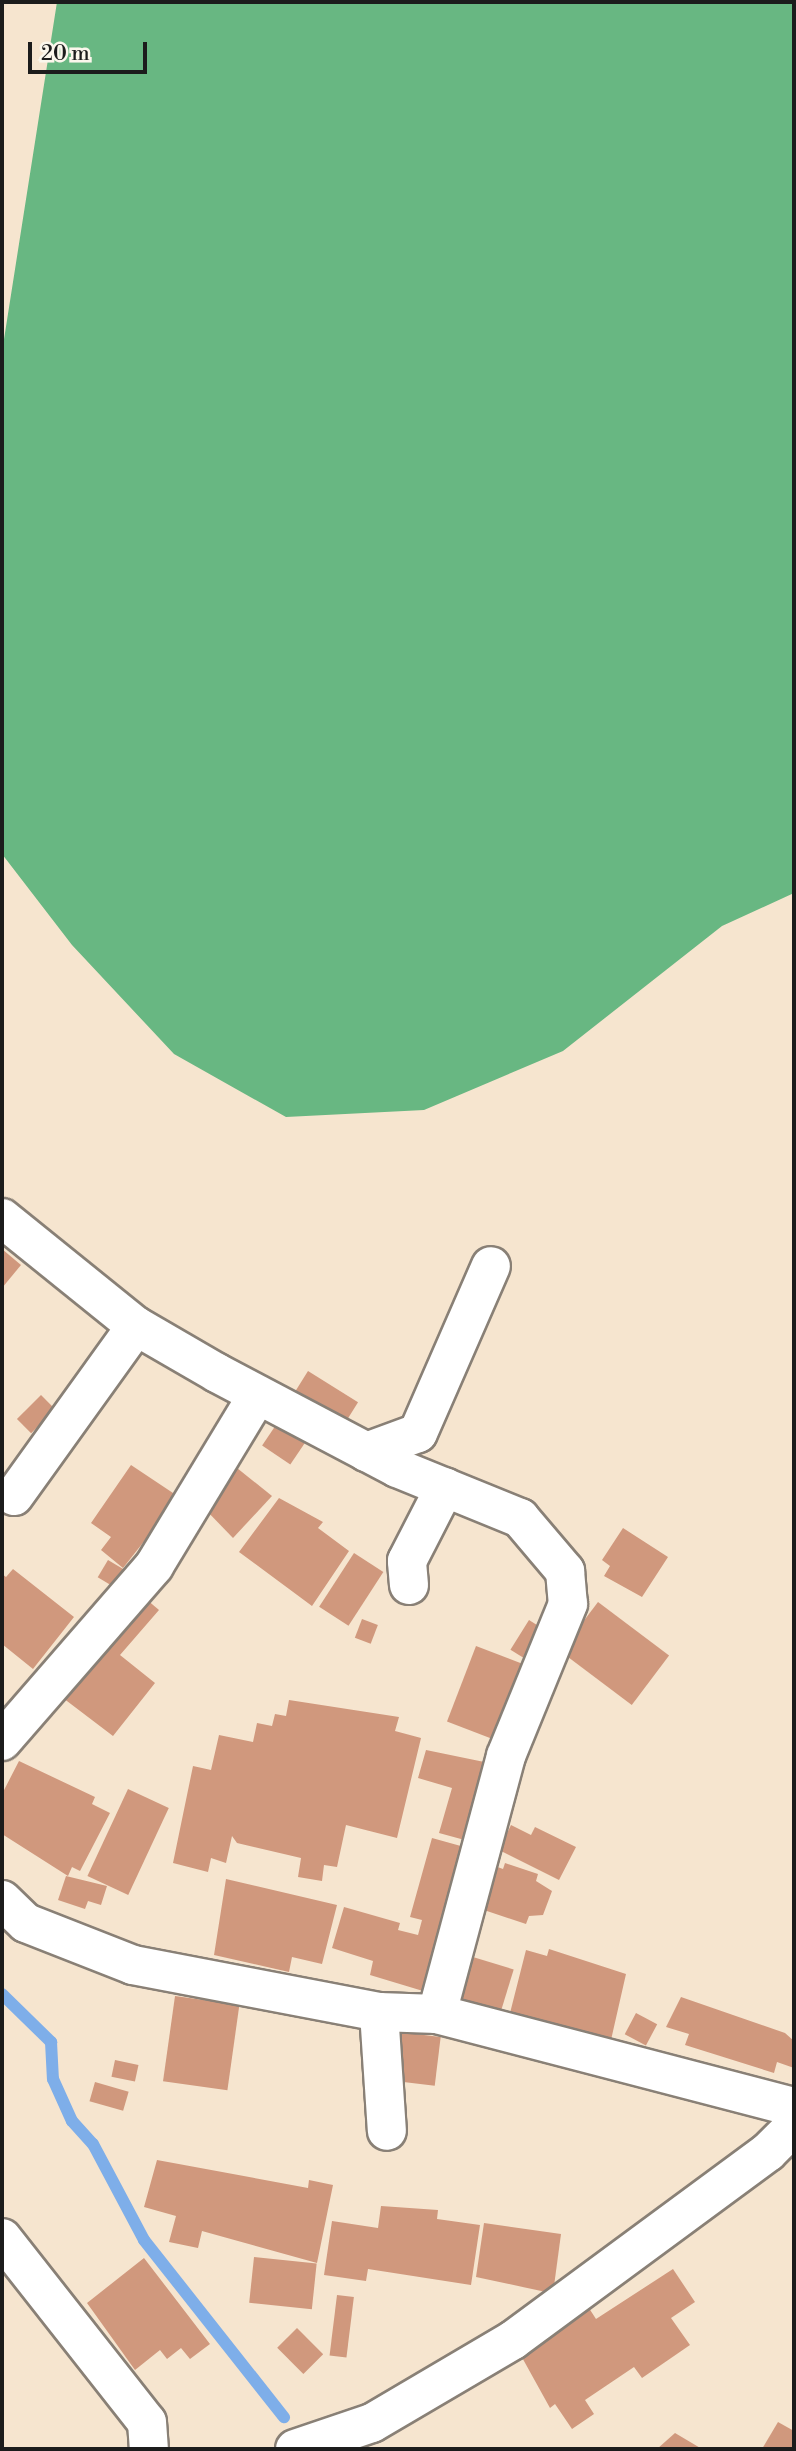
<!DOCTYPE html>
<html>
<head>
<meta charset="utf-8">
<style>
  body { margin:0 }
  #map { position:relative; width:796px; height:2451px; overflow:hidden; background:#f6e5cf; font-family:"Libre Bodoni",serif }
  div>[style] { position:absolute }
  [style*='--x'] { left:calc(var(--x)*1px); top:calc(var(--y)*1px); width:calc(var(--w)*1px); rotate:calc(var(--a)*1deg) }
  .forest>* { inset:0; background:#68b782 }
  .stream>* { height:12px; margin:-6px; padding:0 6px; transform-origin:6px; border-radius:6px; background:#7eaee9 }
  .building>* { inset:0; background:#d0987d; transform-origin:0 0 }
  .roads { filter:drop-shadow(2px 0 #898076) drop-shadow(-2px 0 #898076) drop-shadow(0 2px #898076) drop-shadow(0 -2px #898076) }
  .minor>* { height:38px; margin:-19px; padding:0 19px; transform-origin:19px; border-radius:19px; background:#fff }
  span { translate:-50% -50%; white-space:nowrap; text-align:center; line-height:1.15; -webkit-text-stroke:5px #fbf7ec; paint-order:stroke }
  .frame { position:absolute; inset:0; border:4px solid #1c1c1c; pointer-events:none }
  .scale { position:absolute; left:28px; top:42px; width:119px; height:32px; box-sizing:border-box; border:4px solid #1c1c1c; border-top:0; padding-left:9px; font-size:21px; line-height:24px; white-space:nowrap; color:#1c1c1c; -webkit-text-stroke:5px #fbf7ec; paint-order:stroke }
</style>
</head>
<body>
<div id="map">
  <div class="forest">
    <div style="clip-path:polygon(57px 2px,794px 2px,794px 893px,722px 926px,563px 1051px,424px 1110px,286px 1117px,174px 1054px,72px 945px,2px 854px,2px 352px)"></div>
  </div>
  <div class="stream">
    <div style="--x:2;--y:1994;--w:69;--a:44.4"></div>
    <div style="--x:51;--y:2042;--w:37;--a:87"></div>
    <div style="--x:53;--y:2079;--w:46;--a:65.7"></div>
    <div style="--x:72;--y:2121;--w:31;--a:48"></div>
    <div style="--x:93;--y:2144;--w:109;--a:62"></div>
    <div style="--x:144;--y:2240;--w:226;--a:51.7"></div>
  </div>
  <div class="building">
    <div style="clip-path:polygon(2px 1249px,21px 1265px,2px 1288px)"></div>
    <div style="left:308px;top:1371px;width:59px;height:28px;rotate:32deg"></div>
    <div style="left:41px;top:1395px;width:20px;height:34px;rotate:45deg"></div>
    <div style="left:280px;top:1419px;width:34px;height:32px;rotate:34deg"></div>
    <div style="clip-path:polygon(232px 1464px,272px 1496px,233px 1538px,203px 1507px)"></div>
    <div style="clip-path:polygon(131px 1465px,179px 1497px,123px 1568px,101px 1550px,111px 1537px,91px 1523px)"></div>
    <div style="clip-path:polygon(279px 1498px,323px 1522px,318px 1528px,349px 1551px,312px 1606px,239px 1552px)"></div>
    <div style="clip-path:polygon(623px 1528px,668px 1557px,642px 1597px,604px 1576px,610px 1566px,602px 1560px)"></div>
    <div style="left:354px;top:1553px;width:35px;height:64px;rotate:33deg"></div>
    <div style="left:108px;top:1560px;width:21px;height:20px;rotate:31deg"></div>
    <div style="clip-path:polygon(13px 1569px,74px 1617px,33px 1669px,2px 1644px,2px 1574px,6px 1577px)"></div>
    <div style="clip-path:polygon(146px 1599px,159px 1610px,120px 1655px,155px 1683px,113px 1736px,63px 1698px)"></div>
    <div style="left:598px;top:1602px;width:89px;height:62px;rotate:37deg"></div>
    <div style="left:362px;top:1619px;width:17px;height:20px;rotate:21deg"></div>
    <div style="left:529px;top:1620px;width:22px;height:35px;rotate:32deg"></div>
    <div style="left:476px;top:1646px;width:60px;height:81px;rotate:21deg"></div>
    <div style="clip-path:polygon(289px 1700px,399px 1717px,395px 1731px,421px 1738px,397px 1838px,346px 1825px,337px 1867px,324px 1865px,322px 1881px,298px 1877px,301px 1858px,237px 1843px,232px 1836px,226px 1863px,211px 1858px,208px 1872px,173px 1863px,193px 1766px,211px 1770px,219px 1735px,253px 1742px,257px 1723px,272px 1726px,275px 1714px,286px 1716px)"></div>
    <div style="clip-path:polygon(426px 1750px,494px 1764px,472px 1842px,439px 1833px,452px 1788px,418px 1778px)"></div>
    <div style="clip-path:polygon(19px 1761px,95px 1797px,92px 1804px,110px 1813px,80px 1871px,72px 1867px,68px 1876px,2px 1834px,2px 1794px)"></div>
    <div style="left:128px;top:1789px;width:45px;height:96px;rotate:25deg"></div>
    <div style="clip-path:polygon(511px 1825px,531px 1835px,535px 1827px,576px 1847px,559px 1880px,499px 1850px)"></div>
    <div style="clip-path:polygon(432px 1838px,468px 1848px,423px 1991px,370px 1975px,373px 1961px,332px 1948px,344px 1907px,400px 1923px,398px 1930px,418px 1935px,422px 1920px,410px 1917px)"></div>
    <div style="clip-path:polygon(505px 1863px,538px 1874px,536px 1881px,552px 1891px,543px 1915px,529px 1916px,526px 1924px,478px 1908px,492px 1865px,503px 1869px)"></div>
    <div style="clip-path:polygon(66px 1876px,107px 1886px,101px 1905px,88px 1901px,85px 1909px,58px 1900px)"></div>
    <div style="clip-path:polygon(226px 1879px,337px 1905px,322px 1964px,292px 1957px,289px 1972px,214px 1955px)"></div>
    <div style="clip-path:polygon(549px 1949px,626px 1974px,611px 2040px,509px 2017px,526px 1950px,547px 1956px)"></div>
    <div style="left:463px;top:1954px;width:53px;height:45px;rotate:17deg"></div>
    <div style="left:175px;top:1996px;width:65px;height:86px;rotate:8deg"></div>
    <div style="clip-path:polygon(681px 1997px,785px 2033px,794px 2041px,794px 2068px,777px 2062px,774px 2073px,685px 2045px,689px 2034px,666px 2027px)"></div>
    <div style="left:636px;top:2013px;width:24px;height:24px;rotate:28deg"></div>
    <div style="left:399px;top:2032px;width:42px;height:49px;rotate:7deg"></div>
    <div style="left:115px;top:2060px;width:24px;height:17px;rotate:12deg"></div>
    <div style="left:95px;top:2082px;width:35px;height:20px;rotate:16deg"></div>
    <div style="clip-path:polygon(157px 2160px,308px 2188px,309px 2180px,333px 2185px,317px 2263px,202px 2231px,198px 2248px,169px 2242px,176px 2216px,144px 2207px)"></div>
    <div style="clip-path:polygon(381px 2206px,438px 2210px,437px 2219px,480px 2225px,471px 2285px,368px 2269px,366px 2281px,324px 2275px,332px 2221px,378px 2228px)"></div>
    <div style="clip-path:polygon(484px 2223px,561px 2234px,554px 2286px,546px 2292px,476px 2277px)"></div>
    <div style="left:254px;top:2257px;width:63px;height:46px;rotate:6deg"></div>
    <div style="clip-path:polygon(144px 2258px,210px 2344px,190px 2359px,181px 2348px,167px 2359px,160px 2350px,135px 2370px,87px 2303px)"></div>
    <div style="clip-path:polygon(673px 2269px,695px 2302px,671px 2318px,690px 2345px,642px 2378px,634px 2367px,585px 2400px,594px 2414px,572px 2429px,555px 2404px,550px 2408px,519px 2352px,587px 2305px,596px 2319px)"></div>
    <div style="left:337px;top:2295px;width:17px;height:61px;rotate:7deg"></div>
    <div style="left:297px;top:2328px;width:37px;height:28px;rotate:45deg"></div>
    <div style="clip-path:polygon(778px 2422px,794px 2431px,794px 2449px,762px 2449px)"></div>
    <div style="clip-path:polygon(675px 2433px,702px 2449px,657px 2449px)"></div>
  </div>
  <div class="roads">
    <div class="minor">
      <div style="--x:2;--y:1218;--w:172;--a:38.9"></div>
      <div style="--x:136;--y:1326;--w:94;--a:30.1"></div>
      <div style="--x:217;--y:1373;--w:204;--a:27.8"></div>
      <div style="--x:397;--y:1468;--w:133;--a:22.1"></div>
      <div style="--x:520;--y:1518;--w:70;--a:49.7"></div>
      <div style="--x:565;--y:1571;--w:33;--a:85"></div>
      <div style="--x:568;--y:1604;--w:164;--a:112.2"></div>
      <div style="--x:506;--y:1756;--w:267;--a:105"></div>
      <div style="--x:366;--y:1452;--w:55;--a:-20.1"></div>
      <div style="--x:418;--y:1433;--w:182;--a:-66.4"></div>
      <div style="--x:14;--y:1496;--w:209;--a:-54.3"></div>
      <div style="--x:409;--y:1585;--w:24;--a:-95"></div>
      <div style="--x:407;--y:1561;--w:83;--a:-62.8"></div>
      <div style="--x:2;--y:1741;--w:232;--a:-49"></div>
      <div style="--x:154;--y:1566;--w:199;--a:-58.8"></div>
      <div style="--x:2;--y:1900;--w:33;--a:44"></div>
      <div style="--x:26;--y:1923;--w:115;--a:21.4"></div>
      <div style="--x:133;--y:1965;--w:250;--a:10.8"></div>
      <div style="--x:379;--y:2012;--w:58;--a:2"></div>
      <div style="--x:437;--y:2014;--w:369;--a:14.6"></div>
      <div style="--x:379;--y:2012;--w:119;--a:86.2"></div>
      <div style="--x:2;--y:2238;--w:234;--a:51.8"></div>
      <div style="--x:147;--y:2422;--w:27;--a:86"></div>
      <div style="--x:295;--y:2449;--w:81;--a:-18.7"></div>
      <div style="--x:372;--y:2423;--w:164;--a:-30.5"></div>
      <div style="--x:513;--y:2340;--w:317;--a:-36.4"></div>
      <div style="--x:768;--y:2152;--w:37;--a:-45"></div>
    </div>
  </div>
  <div class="frame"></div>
  <div class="scale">20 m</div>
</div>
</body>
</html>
